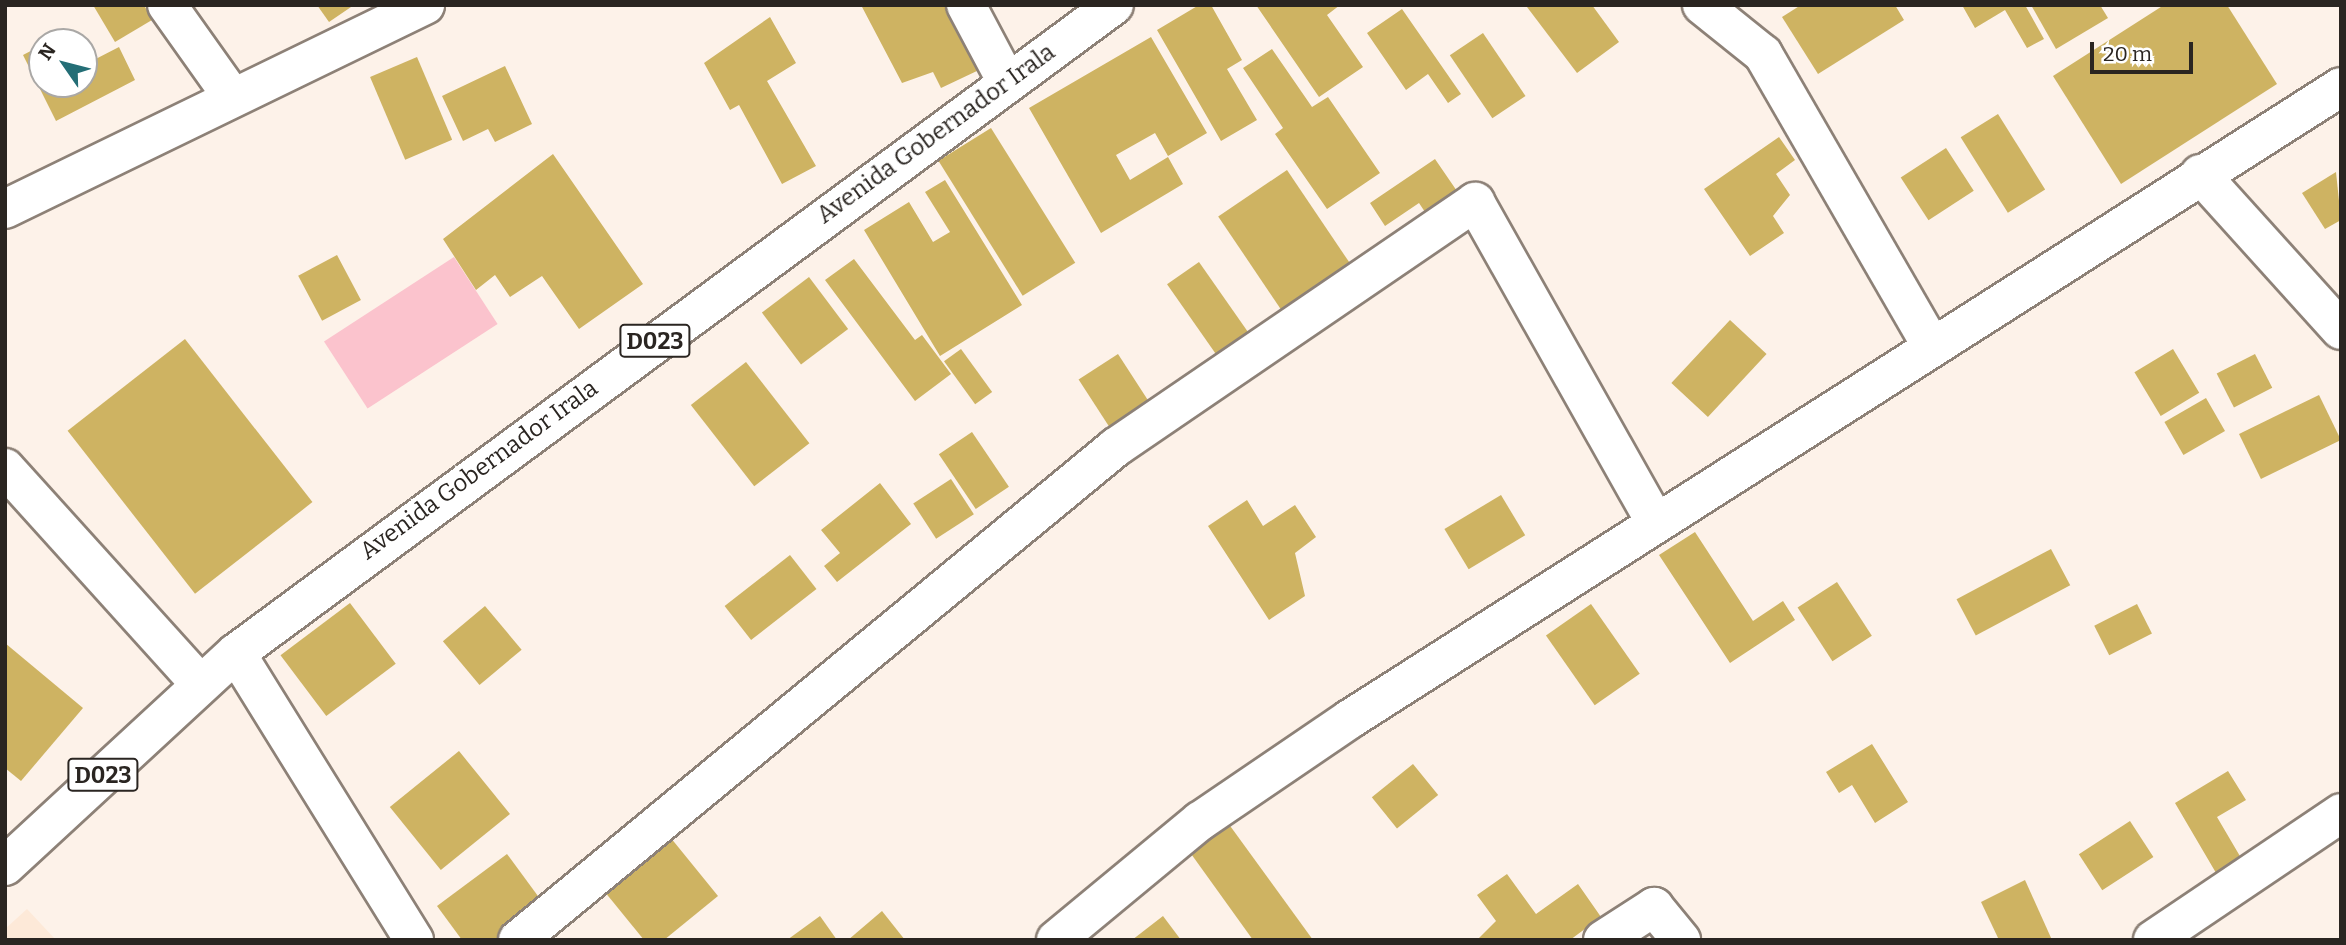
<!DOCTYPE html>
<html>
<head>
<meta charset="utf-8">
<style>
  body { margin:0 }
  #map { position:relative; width:2346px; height:945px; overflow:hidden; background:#fdf2e9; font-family:Bitter,serif }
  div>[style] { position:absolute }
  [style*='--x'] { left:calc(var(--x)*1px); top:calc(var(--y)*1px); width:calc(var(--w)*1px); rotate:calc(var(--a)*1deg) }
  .built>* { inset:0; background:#fde9d8 }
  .green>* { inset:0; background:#fbc3cd; transform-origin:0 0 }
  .building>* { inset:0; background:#ceb362; transform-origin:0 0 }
  .roads { filter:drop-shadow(2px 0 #8d8177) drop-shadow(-2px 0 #8d8177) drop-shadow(0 2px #8d8177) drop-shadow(0 -2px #8d8177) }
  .minor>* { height:38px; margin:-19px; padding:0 19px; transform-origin:19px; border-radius:19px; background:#fff }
  .major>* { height:38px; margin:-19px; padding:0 19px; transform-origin:19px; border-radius:19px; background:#fff }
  span { translate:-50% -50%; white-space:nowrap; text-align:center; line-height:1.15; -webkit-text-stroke:5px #fff; paint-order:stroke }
  .shield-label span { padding:2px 5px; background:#fff; border:2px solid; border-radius:5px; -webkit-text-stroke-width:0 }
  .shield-label { font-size:23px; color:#2a2521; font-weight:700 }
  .street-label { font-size:24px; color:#2a2521 }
  .frame { position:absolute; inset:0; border:7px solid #2a2521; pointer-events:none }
  .north { position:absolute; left:28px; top:28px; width:70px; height:70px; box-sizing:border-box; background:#fff; border:2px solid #aaa8a6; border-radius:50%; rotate:305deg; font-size:19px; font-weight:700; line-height:28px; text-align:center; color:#2a2521 }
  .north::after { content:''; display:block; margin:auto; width:24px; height:32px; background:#246e76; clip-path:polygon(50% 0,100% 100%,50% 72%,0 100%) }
  .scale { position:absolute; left:2090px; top:42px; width:103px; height:32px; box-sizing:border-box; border:4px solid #2a2521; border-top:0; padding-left:9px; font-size:21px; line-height:24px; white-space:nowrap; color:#2a2521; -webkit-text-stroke:5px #fff; paint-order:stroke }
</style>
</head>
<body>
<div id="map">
  <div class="built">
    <div style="clip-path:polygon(27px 909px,56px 940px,5px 940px,5px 929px)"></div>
  </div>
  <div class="green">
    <div style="left:454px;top:257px;width:80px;height:155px;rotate:57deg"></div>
  </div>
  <div class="building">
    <div style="clip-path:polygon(93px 5px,144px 5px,152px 20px,115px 42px)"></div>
    <div style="clip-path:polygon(317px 5px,354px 5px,329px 22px)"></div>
    <div style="clip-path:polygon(861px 5px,948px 5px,979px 70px,941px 88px,933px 72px,902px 83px)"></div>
    <div style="clip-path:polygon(1199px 5px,1211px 5px,1242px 60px,1227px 69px,1257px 120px,1221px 141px,1157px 30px)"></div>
    <div style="clip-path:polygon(1256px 5px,1340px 5px,1327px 15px,1363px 67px,1319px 97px)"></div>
    <div style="clip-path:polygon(1592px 5px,1619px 42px,1577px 73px,1527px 7px)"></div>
    <div style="clip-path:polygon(1801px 5px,1895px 5px,1904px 20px,1818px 74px,1782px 17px)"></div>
    <div style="clip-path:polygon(1962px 5px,2025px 5px,2044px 39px,2027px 48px,2005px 10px,1975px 28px)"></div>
    <div style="clip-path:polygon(2031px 5px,2100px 5px,2108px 18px,2056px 49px)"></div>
    <div style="clip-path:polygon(2164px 5px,2227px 5px,2277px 84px,2121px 184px,2053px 76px)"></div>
    <div style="clip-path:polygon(1402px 9px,1461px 94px,1448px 103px,1428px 74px,1406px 90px,1367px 33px)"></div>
    <div style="clip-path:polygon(770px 17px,796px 63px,767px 81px,816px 166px,782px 184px,739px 105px,730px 110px,704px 63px)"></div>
    <div style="clip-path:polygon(65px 33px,69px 42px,48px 42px)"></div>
    <div style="left:1483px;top:33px;width:76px;height:40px;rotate:56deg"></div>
    <div style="clip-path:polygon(1151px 37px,1207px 133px,1168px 156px,1155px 133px,1116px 155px,1130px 180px,1168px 157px,1183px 184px,1101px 233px,1029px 108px)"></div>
    <div style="clip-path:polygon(42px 45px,42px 84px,84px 84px,84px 65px,119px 47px,135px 80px,56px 121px,23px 55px)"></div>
    <div style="clip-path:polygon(1272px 49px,1312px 107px,1328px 97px,1380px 173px,1327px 209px,1275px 134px,1283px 128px,1243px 68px)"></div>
    <div style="left:417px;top:57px;width:90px;height:51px;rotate:67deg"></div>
    <div style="clip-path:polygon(505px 66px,532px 124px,495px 142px,488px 129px,463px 141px,442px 96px)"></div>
    <div style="left:1998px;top:114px;width:89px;height:44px;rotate:58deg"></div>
    <div style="left:991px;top:128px;width:159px;height:62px;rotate:58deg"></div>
    <div style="clip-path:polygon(1779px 137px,1795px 160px,1776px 174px,1790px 195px,1773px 216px,1784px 233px,1750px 256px,1704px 189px)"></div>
    <div style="left:1946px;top:148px;width:51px;height:54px;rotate:57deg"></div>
    <div style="clip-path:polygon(553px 154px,643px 284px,579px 329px,542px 276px,510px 297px,495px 275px,476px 290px,443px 239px)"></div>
    <div style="clip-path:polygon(1435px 159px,1459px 194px,1427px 215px,1419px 203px,1385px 226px,1370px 203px)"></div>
    <div style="left:1287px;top:170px;width:115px;height:83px;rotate:56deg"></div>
    <div style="clip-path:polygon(2336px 172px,2341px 220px,2325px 229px,2302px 193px)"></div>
    <div style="clip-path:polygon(945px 180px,1022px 305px,940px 356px,864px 230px,909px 202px,933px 242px,950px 232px,925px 192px)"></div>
    <div style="left:337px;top:255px;width:51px;height:44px;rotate:62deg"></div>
    <div style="clip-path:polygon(854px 259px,915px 340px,922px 335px,951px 374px,915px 401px,825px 280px)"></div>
    <div style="left:1199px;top:262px;width:90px;height:39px;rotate:55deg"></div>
    <div style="left:809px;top:277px;width:65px;height:59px;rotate:53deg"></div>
    <div style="left:1730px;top:320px;width:50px;height:86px;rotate:43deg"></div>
    <div style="left:185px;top:339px;width:207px;height:149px;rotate:52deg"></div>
    <div style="left:961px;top:349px;width:53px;height:21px;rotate:54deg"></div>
    <div style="left:2173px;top:349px;width:51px;height:45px;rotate:59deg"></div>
    <div style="left:1118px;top:354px;width:61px;height:47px;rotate:57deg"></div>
    <div style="left:2255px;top:354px;width:38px;height:43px;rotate:63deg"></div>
    <div style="left:746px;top:362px;width:103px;height:70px;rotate:52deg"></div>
    <div style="left:2319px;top:395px;width:50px;height:89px;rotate:64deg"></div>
    <div style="left:2206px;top:398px;width:38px;height:48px;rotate:60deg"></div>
    <div style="left:972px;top:432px;width:66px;height:40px;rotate:56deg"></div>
    <div style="left:951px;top:479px;width:42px;height:45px;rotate:57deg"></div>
    <div style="clip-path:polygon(880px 483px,911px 524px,837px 582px,824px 566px,840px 553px,821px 530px)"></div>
    <div style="left:1501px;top:495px;width:47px;height:66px;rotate:59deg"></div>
    <div style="clip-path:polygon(1247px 500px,1263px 526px,1295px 505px,1316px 537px,1295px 553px,1305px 596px,1269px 620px,1208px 526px)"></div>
    <div style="clip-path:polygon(1695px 532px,1753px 621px,1783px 601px,1795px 620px,1730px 663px,1659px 555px)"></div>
    <div style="left:2051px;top:549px;width:41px;height:107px;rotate:62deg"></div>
    <div style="left:790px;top:555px;width:43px;height:83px;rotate:52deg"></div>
    <div style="left:1837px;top:582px;width:64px;height:47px;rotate:57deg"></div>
    <div style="left:350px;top:603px;width:76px;height:87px;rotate:53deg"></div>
    <div style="left:1591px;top:604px;width:85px;height:55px;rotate:55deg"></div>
    <div style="left:2137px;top:604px;width:33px;height:48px;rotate:63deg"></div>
    <div style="left:485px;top:606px;width:57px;height:55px;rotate:50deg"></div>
    <div style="clip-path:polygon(5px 643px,83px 708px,21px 781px,5px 768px)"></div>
    <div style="clip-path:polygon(1872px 744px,1908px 802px,1875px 823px,1852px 785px,1839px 793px,1826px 772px)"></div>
    <div style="left:459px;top:751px;width:81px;height:89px;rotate:51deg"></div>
    <div style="left:1413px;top:764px;width:40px;height:53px;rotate:51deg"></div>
    <div style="clip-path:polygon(2228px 771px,2246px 800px,2217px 817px,2244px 863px,2219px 878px,2175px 803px)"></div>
    <div style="left:2130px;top:821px;width:43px;height:61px;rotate:57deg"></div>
    <div style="clip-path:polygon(1228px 823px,1313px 940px,1253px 940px,1189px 851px)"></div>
    <div style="clip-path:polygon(666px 832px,718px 896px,664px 940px,644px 940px,600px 886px)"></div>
    <div style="clip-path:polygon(507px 854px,546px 907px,502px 940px,462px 940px,437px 906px)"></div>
    <div style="clip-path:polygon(1507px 874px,1536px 914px,1578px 884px,1601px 917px,1570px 940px,1477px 940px,1496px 921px,1477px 895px)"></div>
    <div style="clip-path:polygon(2025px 880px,2052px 940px,1999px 940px,1981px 902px)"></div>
    <div style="clip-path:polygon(882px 911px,905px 940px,848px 940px)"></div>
    <div style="clip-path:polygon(820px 916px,837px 940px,787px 940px)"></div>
    <div style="clip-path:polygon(1163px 916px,1181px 940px,1132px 940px)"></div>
  </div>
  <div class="roads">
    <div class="minor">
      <div style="--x:167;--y:5;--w:110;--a:54.6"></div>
      <div style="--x:966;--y:5;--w:87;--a:62"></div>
      <div style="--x:1702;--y:5;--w:78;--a:38.8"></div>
      <div style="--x:1763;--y:54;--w:338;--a:60"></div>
      <div style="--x:2200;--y:174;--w:210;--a:47.9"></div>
      <div style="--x:5;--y:209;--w:467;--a:-25.9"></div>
      <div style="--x:5;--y:468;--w:291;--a:47.9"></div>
      <div style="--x:236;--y:653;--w:338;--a:58.2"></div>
      <div style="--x:518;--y:940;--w:775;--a:-39.5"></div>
      <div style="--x:1116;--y:447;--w:435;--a:-34.3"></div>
      <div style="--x:1475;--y:202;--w:365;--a:60.6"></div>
      <div style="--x:1056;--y:940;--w:187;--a:-39.6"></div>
      <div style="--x:1200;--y:821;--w:181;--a:-34.2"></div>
      <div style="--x:1350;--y:719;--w:1175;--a:-32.53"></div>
      <div style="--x:1603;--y:940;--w:61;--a:-32.9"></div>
      <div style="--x:1654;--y:907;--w:43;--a:50.7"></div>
      <div style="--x:2153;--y:940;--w:227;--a:-34"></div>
    </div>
    <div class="major">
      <div style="--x:5;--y:866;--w:314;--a:-42.7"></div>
      <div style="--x:236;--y:653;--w:1091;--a:-36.43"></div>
    </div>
  </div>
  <div class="shield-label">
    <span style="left:655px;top:341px">D023</span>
    <span style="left:103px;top:775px">D023</span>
  </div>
  <div class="street-label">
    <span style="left:936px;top:134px;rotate:-36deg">Avenida Gobernador Irala</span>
    <span style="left:479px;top:470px;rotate:-36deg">Avenida Gobernador Irala</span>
  </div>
  <div class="frame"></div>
  <div class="north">N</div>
  <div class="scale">20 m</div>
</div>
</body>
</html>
